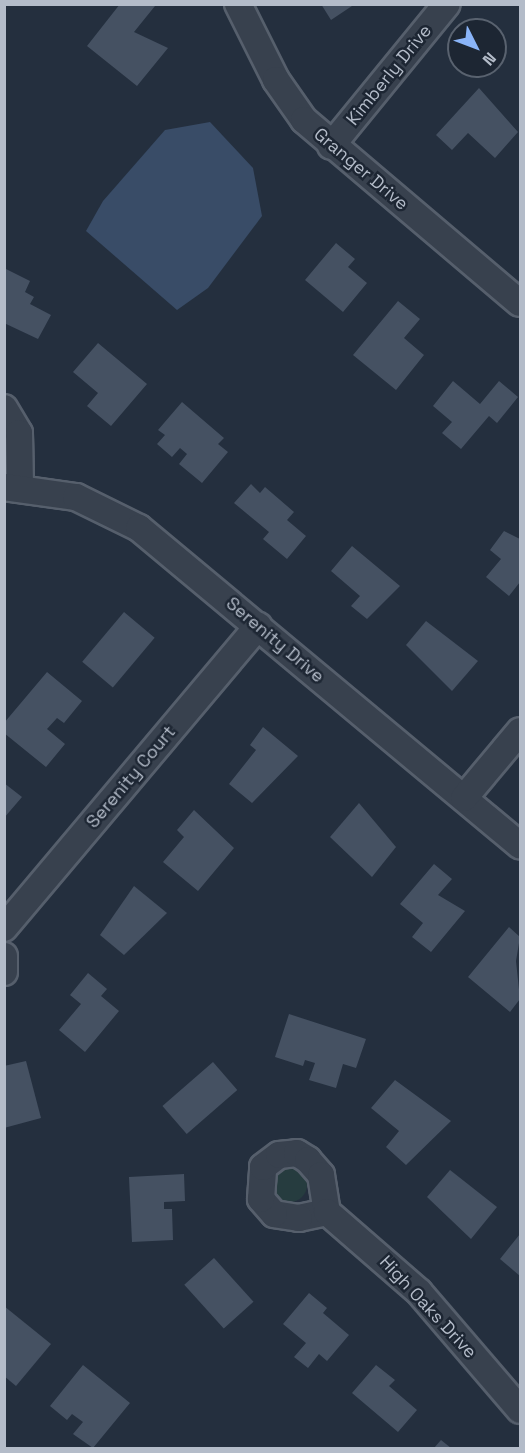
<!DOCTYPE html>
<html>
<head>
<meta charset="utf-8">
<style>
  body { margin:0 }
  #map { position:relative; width:525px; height:1453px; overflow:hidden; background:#242f3e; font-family:"Space Grotesk",sans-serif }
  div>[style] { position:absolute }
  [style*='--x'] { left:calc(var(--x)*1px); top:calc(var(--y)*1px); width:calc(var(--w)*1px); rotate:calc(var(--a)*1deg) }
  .green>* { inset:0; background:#263c3f }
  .round { border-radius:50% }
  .water>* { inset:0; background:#394c67 }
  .building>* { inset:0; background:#455162; transform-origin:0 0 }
  .roads { filter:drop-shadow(2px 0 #565f6c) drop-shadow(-2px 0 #565f6c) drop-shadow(0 2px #565f6c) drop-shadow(0 -2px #565f6c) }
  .street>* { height:26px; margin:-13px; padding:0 13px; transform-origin:13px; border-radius:13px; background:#38414e }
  span { translate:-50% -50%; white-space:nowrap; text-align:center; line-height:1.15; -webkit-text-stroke:5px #1d2633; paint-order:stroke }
  .street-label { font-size:18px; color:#b4bcc9 }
  .frame { position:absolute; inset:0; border:6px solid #b4bcc9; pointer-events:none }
  .north { position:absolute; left:447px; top:18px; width:60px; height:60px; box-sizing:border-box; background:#1d2633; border:2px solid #59626f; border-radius:50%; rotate:132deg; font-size:16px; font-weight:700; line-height:24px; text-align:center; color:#b4bcc9 }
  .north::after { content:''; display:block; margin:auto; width:21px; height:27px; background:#8ab4f8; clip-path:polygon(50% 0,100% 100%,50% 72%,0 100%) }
</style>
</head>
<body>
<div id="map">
  <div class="green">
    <div class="round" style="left:273px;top:1168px;width:34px;height:34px"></div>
  </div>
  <div class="water">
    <div style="clip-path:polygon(210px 122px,253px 168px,262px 216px,208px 288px,177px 310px,86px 231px,103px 201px,165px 130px)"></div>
  </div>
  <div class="building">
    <div style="clip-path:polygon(120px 4px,155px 6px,134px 32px,168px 48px,137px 86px,87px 46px)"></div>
    <div style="clip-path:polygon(321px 4px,355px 4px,331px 20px)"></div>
    <div style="clip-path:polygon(479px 88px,518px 132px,495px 158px,468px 133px,452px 150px,436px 135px)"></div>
    <div style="clip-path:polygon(336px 243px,355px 259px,348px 267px,367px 283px,343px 312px,305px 280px)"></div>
    <div style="clip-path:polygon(4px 268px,30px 281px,25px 292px,34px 297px,30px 304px,51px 315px,38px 339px,4px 323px)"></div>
    <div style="clip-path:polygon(398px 301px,420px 319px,404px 338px,424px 355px,396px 390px,353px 355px)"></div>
    <div style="clip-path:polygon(98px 343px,147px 384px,111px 426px,87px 406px,98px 393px,73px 372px)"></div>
    <div style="clip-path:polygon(453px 381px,480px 404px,499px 381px,518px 397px,497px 423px,489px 416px,461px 449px,442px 433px,452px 422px,433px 406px)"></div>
    <div style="clip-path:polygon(182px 402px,224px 438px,218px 444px,228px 452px,202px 483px,179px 464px,187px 454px,180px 448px,172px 457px,157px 444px,165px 435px,158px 430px)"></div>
    <div style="clip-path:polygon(251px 484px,260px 493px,265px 487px,294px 512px,287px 520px,306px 536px,287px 559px,263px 539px,269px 532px,234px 503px)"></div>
    <div style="clip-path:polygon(504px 531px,520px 539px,520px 582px,509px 596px,486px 577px,501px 559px,490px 550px)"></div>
    <div style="clip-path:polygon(352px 546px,400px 586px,367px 619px,351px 606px,360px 596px,331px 571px)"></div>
    <div style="left:124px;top:612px;width:40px;height:65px;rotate:40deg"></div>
    <div style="clip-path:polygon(426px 621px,478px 661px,452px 691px,406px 645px)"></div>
    <div style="clip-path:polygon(47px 672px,82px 701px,64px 723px,57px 718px,47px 729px,65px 744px,46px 767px,4px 733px,4px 723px)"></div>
    <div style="clip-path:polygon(263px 727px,298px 756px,252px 803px,229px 784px,256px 750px,250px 745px)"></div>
    <div style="clip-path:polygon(4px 783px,22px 797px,4px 818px)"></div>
    <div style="clip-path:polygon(359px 803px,396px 847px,372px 877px,330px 837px)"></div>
    <div style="clip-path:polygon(194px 810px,234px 848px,198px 891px,163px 862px,184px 837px,177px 830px)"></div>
    <div style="clip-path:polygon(434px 864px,452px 879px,438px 895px,465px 911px,431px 952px,412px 937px,423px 923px,400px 904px)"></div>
    <div style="clip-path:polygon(134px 886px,167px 913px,124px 955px,100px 935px)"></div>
    <div style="clip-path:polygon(509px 927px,520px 937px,516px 961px,520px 999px,510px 1012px,468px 977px)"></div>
    <div style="clip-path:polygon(88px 973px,107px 989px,101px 996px,119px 1011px,85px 1052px,59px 1030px,81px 1004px,70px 995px)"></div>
    <div style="clip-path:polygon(289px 1014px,366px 1039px,356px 1068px,343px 1064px,336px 1088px,309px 1080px,315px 1063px,305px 1060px,303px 1066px,275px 1057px)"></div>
    <div style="clip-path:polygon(26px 1061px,41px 1118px,4px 1128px,4px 1066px)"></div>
    <div style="left:213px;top:1062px;width:37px;height:67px;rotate:49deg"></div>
    <div style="clip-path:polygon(395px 1080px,451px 1121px,406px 1165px,386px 1147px,399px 1131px,371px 1108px)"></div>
    <div style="clip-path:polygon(450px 1170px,497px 1207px,471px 1239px,427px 1197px)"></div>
    <div style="clip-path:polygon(184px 1174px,185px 1201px,164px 1202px,164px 1209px,172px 1209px,173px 1240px,132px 1242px,129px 1177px)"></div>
    <div style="clip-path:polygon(520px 1234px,520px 1276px,500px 1259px)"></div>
    <div style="left:214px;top:1258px;width:59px;height:40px;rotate:48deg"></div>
    <div style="clip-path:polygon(309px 1293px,327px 1308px,323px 1313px,349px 1335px,327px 1361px,319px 1354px,308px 1368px,294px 1357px,306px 1343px,283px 1324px)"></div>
    <div style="clip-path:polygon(4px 1306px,51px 1344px,16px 1386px,4px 1376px)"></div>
    <div style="clip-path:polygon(83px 1365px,130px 1403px,93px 1448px,73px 1434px,83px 1422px,72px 1414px,67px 1420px,50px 1406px)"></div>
    <div style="clip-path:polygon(376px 1365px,395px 1380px,389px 1386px,417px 1410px,398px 1432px,352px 1393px)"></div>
    <div style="clip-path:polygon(441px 1440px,451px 1448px,434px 1448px)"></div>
  </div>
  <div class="roads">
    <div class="street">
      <div style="--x:238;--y:4;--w:85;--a:63.4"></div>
      <div style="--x:276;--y:80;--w:49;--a:55"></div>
      <div style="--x:304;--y:120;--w:283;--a:40.3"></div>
      <div style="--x:331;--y:146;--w:183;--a:-50.8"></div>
      <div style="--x:4;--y:408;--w:29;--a:59"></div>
      <div style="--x:19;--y:433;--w:54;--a:88.9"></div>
      <div style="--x:4;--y:487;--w:73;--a:7.9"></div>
      <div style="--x:76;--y:497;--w:70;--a:26.2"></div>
      <div style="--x:139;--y:528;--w:496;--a:39.8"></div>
      <div style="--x:464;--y:798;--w:87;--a:-50.1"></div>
      <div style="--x:4;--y:928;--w:395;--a:-49.9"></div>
      <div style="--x:4;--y:956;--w:16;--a:90"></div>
      <div style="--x:327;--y:1212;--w:29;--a:168"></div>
      <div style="--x:299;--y:1218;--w:25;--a:-171"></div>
      <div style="--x:274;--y:1214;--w:20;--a:-131"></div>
      <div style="--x:261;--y:1199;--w:32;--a:-86"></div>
      <div style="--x:263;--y:1167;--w:20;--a:-37"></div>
      <div style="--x:279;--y:1155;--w:18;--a:-6"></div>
      <div style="--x:297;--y:1153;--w:13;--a:32"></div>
      <div style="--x:308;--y:1160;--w:20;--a:49"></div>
      <div style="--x:321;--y:1175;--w:37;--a:81"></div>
      <div style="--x:327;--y:1212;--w:122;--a:41"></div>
      <div style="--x:419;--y:1292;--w:155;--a:49.4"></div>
    </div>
  </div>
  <div class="street-label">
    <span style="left:389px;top:75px;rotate:-51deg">Kimberly Drive</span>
    <span style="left:361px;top:169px;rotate:40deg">Granger Drive</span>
    <span style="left:275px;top:640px;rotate:40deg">Serenity Drive</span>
    <span style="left:131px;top:777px;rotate:-50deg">Serenity Court</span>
    <span style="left:428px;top:1307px;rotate:47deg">High Oaks Drive</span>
  </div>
  <div class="frame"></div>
  <div class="north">N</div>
</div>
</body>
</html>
